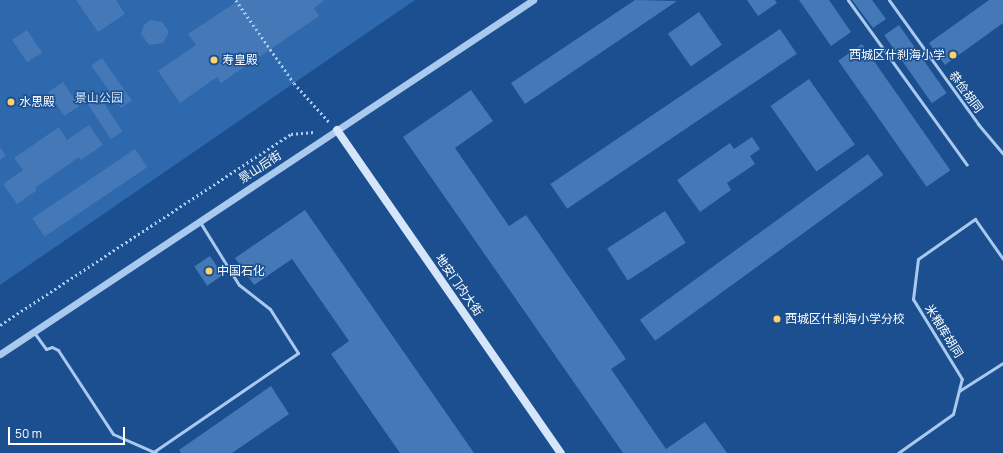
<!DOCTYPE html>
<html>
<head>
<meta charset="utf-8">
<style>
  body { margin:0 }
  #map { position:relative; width:1003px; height:453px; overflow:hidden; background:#1b4f8f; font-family:Manrope,"Noto Sans SC",sans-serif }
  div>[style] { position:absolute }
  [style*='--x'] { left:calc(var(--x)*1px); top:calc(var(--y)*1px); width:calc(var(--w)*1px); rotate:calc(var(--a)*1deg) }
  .green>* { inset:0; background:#2e69ad }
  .building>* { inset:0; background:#4478b7; transform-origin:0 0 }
  .path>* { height:2.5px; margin-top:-1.25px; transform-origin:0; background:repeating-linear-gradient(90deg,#a9c9ee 0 2px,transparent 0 5px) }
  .service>* { height:3px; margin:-1.5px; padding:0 1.5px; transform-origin:1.5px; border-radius:1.5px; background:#a9c9ee }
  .tertiary>* { height:7px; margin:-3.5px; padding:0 3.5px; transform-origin:3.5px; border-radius:3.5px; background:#a9c9ee }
  .secondary>* { height:8px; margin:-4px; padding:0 4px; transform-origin:4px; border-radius:4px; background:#d6e6fa }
  .dots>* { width:11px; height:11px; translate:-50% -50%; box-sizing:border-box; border:2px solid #1b4f8f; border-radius:50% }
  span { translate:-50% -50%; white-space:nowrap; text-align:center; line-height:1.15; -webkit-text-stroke:3px #1b4f8f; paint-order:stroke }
  .poi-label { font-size:12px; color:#fff }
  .right { translate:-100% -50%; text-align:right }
  .left { translate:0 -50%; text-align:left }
  .street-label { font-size:12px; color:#fff }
  .park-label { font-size:12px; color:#cfe3fa }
  .scale { position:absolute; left:8px; top:427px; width:117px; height:18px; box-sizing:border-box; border:2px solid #fff; border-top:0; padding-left:5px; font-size:12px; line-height:14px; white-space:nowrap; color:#fff; -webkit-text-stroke:3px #1b4f8f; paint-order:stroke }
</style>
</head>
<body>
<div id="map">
  <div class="green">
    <div style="clip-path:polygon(0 0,415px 0,0 285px)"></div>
  </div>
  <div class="building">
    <div style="clip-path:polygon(76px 0,116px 0,125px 14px,98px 32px)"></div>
    <div style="clip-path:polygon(239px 0,325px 0,314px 8px,319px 16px,221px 83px,217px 77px,180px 103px,158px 71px,196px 45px,188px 34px)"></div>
    <div style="clip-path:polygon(635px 0,677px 1px,525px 104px,511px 83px)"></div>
    <div style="clip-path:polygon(747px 0,775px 0,777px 3px,758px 16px)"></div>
    <div style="clip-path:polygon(799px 0,829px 0,851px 32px,831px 46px)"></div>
    <div style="clip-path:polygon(852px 0,872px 0,886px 19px,873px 28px)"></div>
    <div style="clip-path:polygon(989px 0,1003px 0,1003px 23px,945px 65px,929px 43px)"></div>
    <div style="left:699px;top:12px;width:40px;height:38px;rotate:55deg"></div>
    <div style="clip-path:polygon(150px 20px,162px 22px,169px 32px,163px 43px,149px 45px,141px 34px,144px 25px)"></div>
    <div style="left:899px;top:25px;width:83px;height:18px;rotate:55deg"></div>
    <div style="left:780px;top:29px;width:30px;height:277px;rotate:56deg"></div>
    <div style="left:27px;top:30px;width:27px;height:18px;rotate:56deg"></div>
    <div style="left:862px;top:44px;width:154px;height:29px;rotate:55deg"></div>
    <div style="left:102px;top:58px;width:52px;height:13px;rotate:55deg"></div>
    <div style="left:809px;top:79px;width:80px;height:47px;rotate:55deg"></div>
    <div style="left:63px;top:82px;width:29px;height:18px;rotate:56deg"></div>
    <div style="clip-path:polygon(471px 90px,493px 121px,455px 148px,509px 226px,526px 215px,626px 359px,611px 369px,666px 449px,705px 422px,727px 453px,623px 453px,403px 137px)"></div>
    <div style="left:98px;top:94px;width:45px;height:14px;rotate:57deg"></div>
    <div style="clip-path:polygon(89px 125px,103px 145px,81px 160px,79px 157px,35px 188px,37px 190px,17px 204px,3px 184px,23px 170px,14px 158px,59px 127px,67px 140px)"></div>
    <div style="clip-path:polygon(752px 137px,760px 149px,750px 156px,755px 164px,727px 183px,731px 190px,700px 212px,677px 180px,730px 143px,734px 149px)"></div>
    <div style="clip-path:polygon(0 147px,6px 156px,0 160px)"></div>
    <div style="left:135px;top:149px;width:22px;height:124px;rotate:56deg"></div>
    <div style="left:868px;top:154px;width:26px;height:282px;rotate:54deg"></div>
    <div style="clip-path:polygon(305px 210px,474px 453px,400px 453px,331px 354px,349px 341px,292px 259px,254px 285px,235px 258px)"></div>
    <div style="left:665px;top:211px;width:38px;height:69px;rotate:57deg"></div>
    <div style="left:210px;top:256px;width:23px;height:19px;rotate:56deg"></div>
    <div style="clip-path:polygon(271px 386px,289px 414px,232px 453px,181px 453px,179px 450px)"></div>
  </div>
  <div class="path">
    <div style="--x:236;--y:0;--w:101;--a:55.1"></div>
    <div style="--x:294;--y:83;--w:54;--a:48"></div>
    <div style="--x:0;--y:325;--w:348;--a:-33.3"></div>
    <div style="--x:291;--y:134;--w:23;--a:-5"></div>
  </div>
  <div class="service">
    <div style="--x:848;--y:0;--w:203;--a:54.2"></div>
    <div style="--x:889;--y:0;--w:153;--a:54.3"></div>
    <div style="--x:978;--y:124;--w:39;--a:50"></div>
    <div style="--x:33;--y:331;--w:22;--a:54"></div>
    <div style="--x:46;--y:349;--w:6;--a:-18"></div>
    <div style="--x:52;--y:347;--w:7;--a:27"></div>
    <div style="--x:58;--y:350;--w:100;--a:56.8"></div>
    <div style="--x:113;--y:434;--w:47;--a:23.8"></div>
    <div style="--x:959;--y:391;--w:52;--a:-32.5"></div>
    <div style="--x:152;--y:453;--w:177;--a:-34.4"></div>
    <div style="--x:298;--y:353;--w:52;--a:-122.5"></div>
    <div style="--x:270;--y:309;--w:39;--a:-142"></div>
    <div style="--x:239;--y:285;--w:74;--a:-121.8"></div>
    <div style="--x:898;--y:453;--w:67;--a:-35.3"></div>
    <div style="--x:953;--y:414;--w:36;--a:-76"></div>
    <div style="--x:962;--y:379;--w:94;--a:-121.5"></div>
    <div style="--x:913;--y:299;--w:40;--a:-82.9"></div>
    <div style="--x:918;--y:259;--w:70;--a:-35.1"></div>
    <div style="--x:975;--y:219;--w:49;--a:55"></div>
  </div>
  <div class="tertiary">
    <div style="--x:0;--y:354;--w:640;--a:-33.59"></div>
  </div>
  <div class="secondary">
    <div style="--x:337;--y:130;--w:393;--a:55.3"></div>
  </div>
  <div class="dots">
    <div style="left:953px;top:55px;background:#ffd166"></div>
    <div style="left:214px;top:60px;background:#ffd166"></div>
    <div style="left:11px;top:102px;background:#ffd166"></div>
    <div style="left:209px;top:271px;background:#ffd166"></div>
    <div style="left:777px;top:319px;background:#ffd166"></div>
  </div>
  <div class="poi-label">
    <span class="right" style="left:945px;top:55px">西城区什刹海小学</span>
    <span class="left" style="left:222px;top:60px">寿皇殿</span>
    <span class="left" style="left:19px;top:102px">水思殿</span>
    <span class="left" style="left:217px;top:271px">中国石化</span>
    <span class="left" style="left:785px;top:319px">西城区什刹海小学分校</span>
  </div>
  <div class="street-label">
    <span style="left:966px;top:92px;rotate:54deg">恭俭胡同</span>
    <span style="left:260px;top:167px;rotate:-33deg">景山后街</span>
    <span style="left:459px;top:285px;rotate:55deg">地安门内大街</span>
    <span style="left:944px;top:331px;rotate:58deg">米粮库胡同</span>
  </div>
  <div class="park-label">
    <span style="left:99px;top:98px">景山公园</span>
  </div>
  <div class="scale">50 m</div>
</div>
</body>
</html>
